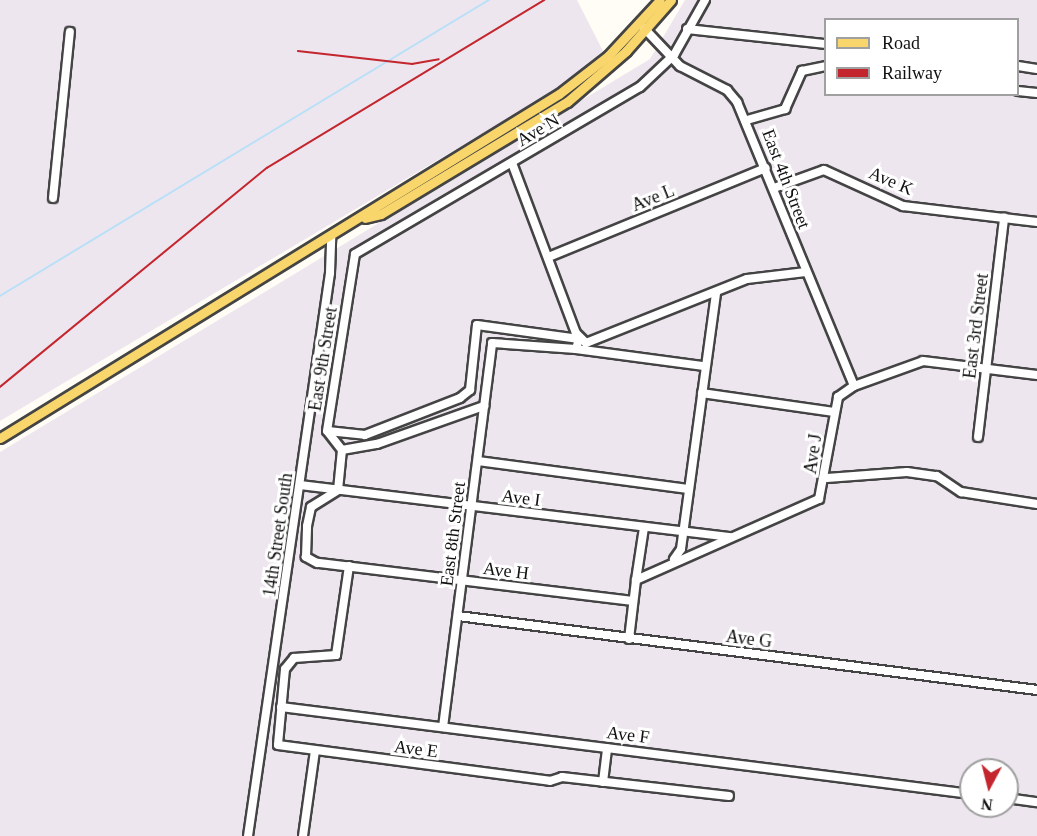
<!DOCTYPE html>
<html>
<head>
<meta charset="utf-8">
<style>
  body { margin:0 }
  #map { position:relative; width:1037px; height:836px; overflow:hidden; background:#fffdf5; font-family:Georgia,serif }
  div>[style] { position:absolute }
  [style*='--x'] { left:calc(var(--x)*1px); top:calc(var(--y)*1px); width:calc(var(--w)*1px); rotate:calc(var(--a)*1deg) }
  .industrial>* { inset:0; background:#eee6ef }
  .stream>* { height:1.5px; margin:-0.75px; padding:0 0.75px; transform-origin:0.75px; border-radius:0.75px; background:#b9e0f7 }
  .roads { filter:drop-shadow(2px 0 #444) drop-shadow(-2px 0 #444) drop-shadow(0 2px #444) drop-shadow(0 -2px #444) }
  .minor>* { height:8px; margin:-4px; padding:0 4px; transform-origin:4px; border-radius:4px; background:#fff }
  .major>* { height:9px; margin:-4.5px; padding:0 4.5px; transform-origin:4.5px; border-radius:4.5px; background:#f9d66b }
  .rail>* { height:1.5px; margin:-0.75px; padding:0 0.75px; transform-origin:0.75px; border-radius:0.75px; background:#c4262e }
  span { translate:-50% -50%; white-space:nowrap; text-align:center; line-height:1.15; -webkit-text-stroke:6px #fff; paint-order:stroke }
  .street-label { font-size:18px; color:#111 }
  .legend { position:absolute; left:824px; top:18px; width:195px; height:78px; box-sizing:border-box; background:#fff; border:2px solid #a0a0a0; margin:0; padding:8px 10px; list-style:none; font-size:18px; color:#111 }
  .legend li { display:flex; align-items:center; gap:12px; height:30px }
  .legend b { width:30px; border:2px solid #a0a0a0 }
  .north { position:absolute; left:959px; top:758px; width:60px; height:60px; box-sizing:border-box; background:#fff; border:2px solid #a0a0a0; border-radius:50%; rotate:187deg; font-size:16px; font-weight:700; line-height:24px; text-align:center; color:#111 }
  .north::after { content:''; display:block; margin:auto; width:21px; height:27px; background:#c4262e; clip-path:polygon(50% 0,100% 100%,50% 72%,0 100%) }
</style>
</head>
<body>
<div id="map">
  <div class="industrial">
    <div style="clip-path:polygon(0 0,577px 0,603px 51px,557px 89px,0 421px)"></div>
    <div style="clip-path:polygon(evenodd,685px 0,1037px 0,1037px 836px,0 836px,0 452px,650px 59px,685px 0,826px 20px,1018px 20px,1018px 94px,826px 94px,826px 20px,685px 0,971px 770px,1007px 770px,1007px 806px,971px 806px,971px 770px)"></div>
  </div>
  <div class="stream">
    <div style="--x:0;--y:296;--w:572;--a:-31.19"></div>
  </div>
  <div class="roads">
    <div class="minor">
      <div style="--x:643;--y:27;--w:54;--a:46.5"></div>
      <div style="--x:680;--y:66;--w:53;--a:27.1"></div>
      <div style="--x:727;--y:90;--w:16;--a:50"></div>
      <div style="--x:737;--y:102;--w:307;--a:67.6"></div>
      <div style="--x:687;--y:29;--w:140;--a:6.2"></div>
      <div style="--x:1018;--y:66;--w:19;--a:9"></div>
      <div style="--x:1018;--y:91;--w:19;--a:6"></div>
      <div style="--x:747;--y:120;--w:40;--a:-16"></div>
      <div style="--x:785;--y:109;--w:42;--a:-65.9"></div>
      <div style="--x:802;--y:71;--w:25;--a:-12"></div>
      <div style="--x:512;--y:163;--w:182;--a:69.4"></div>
      <div style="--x:576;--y:333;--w:14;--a:45"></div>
      <div style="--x:586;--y:343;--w:173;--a:-21.7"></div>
      <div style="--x:747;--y:279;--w:59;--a:-6.8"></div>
      <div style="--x:774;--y:188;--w:53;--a:-19.8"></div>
      <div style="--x:824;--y:170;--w:87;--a:24.5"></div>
      <div style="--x:903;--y:206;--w:135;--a:6.8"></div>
      <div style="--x:53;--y:198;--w:167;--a:-84.2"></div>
      <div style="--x:551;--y:256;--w:232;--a:-22.3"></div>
      <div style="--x:702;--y:393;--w:133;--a:8.2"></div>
      <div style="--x:328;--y:431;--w:37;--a:6"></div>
      <div style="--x:365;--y:435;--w:102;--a:-21.3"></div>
      <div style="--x:460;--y:398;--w:13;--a:-39"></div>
      <div style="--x:470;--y:390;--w:65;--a:-83.9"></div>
      <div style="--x:477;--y:325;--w:103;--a:7.8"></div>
      <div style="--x:579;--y:339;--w:10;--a:107"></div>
      <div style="--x:576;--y:349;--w:129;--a:7.6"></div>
      <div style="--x:978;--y:437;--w:221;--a:-83.2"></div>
      <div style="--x:342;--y:450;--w:36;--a:-10"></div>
      <div style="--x:377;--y:444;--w:114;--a:-19.6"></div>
      <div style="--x:478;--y:461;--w:212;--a:7.6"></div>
      <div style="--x:827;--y:478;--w:80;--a:-4.3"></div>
      <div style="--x:907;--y:472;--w:30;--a:8"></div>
      <div style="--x:937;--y:476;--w:29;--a:34"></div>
      <div style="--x:961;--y:492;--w:77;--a:9"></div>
      <div style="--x:300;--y:485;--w:434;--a:6.9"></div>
      <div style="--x:674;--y:559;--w:12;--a:-55"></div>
      <div style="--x:681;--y:549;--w:259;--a:-82.2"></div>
      <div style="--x:349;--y:566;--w:90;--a:98.3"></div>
      <div style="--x:336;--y:655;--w:42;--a:175.9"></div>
      <div style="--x:294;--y:658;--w:14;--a:129"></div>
      <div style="--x:285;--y:669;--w:76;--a:95.3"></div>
      <div style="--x:278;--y:745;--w:274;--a:7.5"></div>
      <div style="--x:550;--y:781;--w:13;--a:-18"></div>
      <div style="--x:562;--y:777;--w:168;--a:6.5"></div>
      <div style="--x:636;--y:580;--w:53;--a:-81.3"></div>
      <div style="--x:633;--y:601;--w:318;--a:-173.1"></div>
      <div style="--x:317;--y:563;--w:13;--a:-151"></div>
      <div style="--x:306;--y:557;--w:31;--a:-88"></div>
      <div style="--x:307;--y:526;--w:19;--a:-78"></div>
      <div style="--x:311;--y:507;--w:32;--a:-32"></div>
      <div style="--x:338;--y:490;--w:40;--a:-84.3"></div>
      <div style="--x:342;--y:450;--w:24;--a:-128"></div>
      <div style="--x:327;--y:431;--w:179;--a:-81"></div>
      <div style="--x:355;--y:254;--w:330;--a:-30.4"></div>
      <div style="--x:640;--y:87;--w:47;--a:-43.3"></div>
      <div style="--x:674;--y:55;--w:63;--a:-60.6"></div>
      <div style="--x:458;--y:616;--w:584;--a:7.28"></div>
      <div style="--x:629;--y:639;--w:59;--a:-83.2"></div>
      <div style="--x:636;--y:580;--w:200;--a:-23.9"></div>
      <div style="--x:819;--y:499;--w:104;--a:-79.4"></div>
      <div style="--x:838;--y:397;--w:19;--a:-35"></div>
      <div style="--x:854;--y:386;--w:73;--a:-19.9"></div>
      <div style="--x:923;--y:361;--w:115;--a:7"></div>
      <div style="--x:281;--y:707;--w:695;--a:7.19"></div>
      <div style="--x:443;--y:727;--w:387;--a:-82.7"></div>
      <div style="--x:492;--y:343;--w:84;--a:4.1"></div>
      <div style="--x:603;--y:782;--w:34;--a:-83"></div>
      <div style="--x:1007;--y:798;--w:30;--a:8"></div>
      <div style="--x:248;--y:836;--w:569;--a:-81.71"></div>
      <div style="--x:330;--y:273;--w:35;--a:-88"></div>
      <div style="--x:303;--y:836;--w:86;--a:-82"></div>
    </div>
    <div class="major">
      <div style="--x:365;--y:218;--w:16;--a:-14"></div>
      <div style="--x:381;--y:214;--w:217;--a:-31.1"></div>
      <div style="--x:567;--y:102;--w:78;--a:-40.8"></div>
      <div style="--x:626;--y:51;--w:68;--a:-48.6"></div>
      <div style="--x:0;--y:438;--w:656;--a:-31.61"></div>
      <div style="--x:559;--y:94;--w:62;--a:-37.8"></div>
      <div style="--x:608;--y:56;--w:76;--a:-47.1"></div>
    </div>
  </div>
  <div class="rail">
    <div style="--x:298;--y:51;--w:115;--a:6.5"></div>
    <div style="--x:412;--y:64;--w:27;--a:-10"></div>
    <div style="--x:0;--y:387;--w:345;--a:-39.4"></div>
    <div style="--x:267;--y:168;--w:324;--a:-31.2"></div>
  </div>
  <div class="street-label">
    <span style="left:538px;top:130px;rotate:-31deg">Ave N</span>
    <span style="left:786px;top:179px;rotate:69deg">East 4th Street</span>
    <span style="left:891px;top:181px;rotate:23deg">Ave K</span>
    <span style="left:653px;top:198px;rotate:-22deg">Ave L</span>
    <span style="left:976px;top:326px;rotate:-83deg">East 3rd Street</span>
    <span style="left:323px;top:359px;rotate:-81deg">East 9th Street</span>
    <span style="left:813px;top:454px;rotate:-82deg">Ave J</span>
    <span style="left:521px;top:498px;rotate:7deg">Ave I</span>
    <span style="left:453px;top:534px;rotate:-83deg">East 8th Street</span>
    <span style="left:278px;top:535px;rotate:-82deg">14th Street South</span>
    <span style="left:506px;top:571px;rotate:7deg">Ave H</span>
    <span style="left:749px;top:639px;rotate:7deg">Ave G</span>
    <span style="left:628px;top:735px;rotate:7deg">Ave F</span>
    <span style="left:416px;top:749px;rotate:7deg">Ave E</span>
  </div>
  <ul class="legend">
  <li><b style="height:8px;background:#f9d66b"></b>Road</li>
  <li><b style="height:8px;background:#c4262e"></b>Railway</li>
  </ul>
  <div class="north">N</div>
</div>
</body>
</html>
